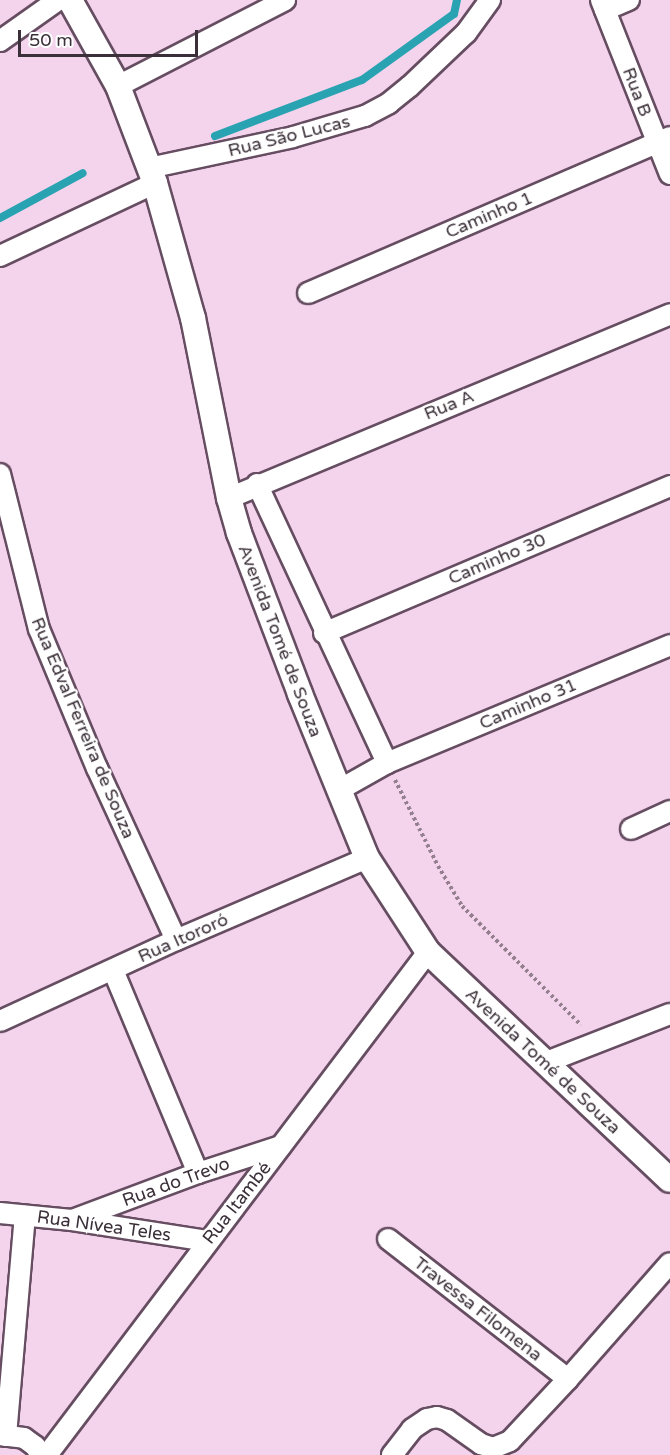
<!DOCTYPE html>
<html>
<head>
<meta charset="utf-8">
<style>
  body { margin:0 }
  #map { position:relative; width:670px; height:1455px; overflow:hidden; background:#f3d4ec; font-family:"Varela Round",sans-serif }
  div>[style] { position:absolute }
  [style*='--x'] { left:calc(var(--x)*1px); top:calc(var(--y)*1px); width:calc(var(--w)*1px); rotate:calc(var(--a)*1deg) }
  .stream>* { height:8px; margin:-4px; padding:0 4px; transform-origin:4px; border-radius:4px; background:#29a3b1 }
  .path>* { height:4px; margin-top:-2px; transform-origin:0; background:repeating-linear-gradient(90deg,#947f8f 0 3px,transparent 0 6px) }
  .roads { filter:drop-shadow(2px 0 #664d61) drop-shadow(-2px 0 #664d61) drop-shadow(0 2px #664d61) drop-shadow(0 -2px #664d61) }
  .minor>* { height:20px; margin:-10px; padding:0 10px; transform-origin:10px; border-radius:10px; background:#fff }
  .tertiary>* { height:24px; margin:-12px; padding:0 12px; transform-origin:12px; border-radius:12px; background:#fff }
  span { translate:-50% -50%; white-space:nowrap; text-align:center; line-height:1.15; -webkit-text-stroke:4.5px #fff; paint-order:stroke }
  .street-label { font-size:18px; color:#3b3039 }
  .scale { position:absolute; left:18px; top:30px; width:180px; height:27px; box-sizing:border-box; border:3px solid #3b3039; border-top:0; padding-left:8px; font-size:18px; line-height:21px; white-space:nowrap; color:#3b3039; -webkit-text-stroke:4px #fff; paint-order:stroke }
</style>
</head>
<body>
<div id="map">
  <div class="stream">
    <div style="--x:215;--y:136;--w:157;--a:-20.9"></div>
    <div style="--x:362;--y:80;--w:113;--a:-35.7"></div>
    <div style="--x:454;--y:14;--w:14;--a:-78"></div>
    <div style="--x:0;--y:218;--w:94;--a:-28.5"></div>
  </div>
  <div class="path">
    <div style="--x:395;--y:780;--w:96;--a:63.4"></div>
    <div style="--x:438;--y:866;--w:47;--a:59"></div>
    <div style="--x:462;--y:906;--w:168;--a:45"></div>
  </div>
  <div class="roads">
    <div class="minor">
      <div style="--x:601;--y:0;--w:187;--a:68.4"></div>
      <div style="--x:605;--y:10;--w:26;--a:-23"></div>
      <div style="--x:0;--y:41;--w:71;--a:-35.3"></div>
      <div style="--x:118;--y:86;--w:188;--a:-27.2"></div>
      <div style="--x:149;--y:168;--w:147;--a:-12.1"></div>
      <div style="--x:293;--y:137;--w:75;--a:-16.3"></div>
      <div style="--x:365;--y:116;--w:27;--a:-28"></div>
      <div style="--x:389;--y:103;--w:26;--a:-39"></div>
      <div style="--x:409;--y:87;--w:79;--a:-43.5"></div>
      <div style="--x:466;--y:33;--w:41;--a:-54"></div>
      <div style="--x:0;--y:256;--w:171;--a:-25.2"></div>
      <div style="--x:308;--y:293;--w:394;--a:-23.3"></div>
      <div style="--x:0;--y:474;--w:160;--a:75.9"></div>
      <div style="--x:39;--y:629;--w:151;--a:67.4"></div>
      <div style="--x:97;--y:768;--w:189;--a:65.3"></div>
      <div style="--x:257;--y:484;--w:308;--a:65"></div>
      <div style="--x:229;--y:498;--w:478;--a:-22.6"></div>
      <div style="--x:324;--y:633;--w:376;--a:-23"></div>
      <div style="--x:339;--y:790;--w:55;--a:-29.4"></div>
      <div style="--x:387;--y:763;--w:307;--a:-22.6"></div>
      <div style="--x:631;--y:829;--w:43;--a:-24.8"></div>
      <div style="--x:113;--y:970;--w:220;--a:67.3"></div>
      <div style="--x:0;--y:1021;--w:194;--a:-24.7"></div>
      <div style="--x:176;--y:940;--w:208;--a:-23.2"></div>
      <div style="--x:544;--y:1063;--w:135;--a:-21.3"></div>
      <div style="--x:0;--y:1213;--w:72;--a:5.6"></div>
      <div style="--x:72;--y:1220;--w:138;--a:8.8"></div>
      <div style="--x:72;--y:1220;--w:134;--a:-20.5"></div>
      <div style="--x:198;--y:1173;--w:87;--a:-18"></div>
      <div style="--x:388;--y:1239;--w:228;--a:37.9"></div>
      <div style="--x:0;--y:1435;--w:24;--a:7"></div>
      <div style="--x:24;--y:1438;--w:14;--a:36"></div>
      <div style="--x:35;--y:1446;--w:11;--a:56"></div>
      <div style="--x:6;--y:1436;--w:221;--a:-85.1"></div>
      <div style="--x:47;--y:1455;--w:631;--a:-52.86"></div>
      <div style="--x:392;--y:1455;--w:33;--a:-52"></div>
      <div style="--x:412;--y:1429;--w:18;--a:-34"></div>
      <div style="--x:427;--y:1419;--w:10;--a:-11"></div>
      <div style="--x:437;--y:1417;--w:10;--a:17"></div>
      <div style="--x:447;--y:1420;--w:42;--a:35.2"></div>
      <div style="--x:481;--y:1444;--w:13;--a:18"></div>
      <div style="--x:493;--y:1448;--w:18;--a:-22"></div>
      <div style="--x:510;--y:1441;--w:85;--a:-46.9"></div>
      <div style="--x:568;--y:1379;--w:154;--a:-48.7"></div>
    </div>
    <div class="tertiary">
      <div style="--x:70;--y:0;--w:98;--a:60.8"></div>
      <div style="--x:118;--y:86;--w:104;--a:69.1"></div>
      <div style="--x:155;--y:183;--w:140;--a:74.3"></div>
      <div style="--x:193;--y:318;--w:184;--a:78.7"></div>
      <div style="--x:229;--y:498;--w:36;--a:74"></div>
      <div style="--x:239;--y:533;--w:172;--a:69.2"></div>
      <div style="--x:300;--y:694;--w:177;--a:67.8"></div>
      <div style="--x:367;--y:858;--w:112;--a:57"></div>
      <div style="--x:428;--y:952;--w:332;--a:43.3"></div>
    </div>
  </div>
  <div class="street-label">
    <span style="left:637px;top:92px;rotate:69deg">Rua B</span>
    <span style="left:289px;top:136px;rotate:-14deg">Rua São Lucas</span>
    <span style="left:489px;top:215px;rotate:-23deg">Caminho 1</span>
    <span style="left:449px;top:405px;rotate:-22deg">Rua A</span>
    <span style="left:497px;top:559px;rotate:-23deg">Caminho 30</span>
    <span style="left:280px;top:641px;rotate:69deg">Avenida Tomé de Souza</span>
    <span style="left:528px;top:704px;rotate:-23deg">Caminho 31</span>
    <span style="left:83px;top:728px;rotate:67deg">Rua Edval Ferreira de Souza</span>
    <span style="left:183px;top:938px;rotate:-24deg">Rua Itororó</span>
    <span style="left:543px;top:1061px;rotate:43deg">Avenida Tomé de Souza</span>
    <span style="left:176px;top:1182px;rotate:-20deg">Rua do Trevo</span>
    <span style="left:237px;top:1203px;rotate:-52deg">Rua Itambé</span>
    <span style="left:104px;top:1226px;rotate:8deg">Rua Nívea Teles</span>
    <span style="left:478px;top:1309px;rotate:38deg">Travessa Filomena</span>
  </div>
  <div class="scale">50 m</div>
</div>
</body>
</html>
